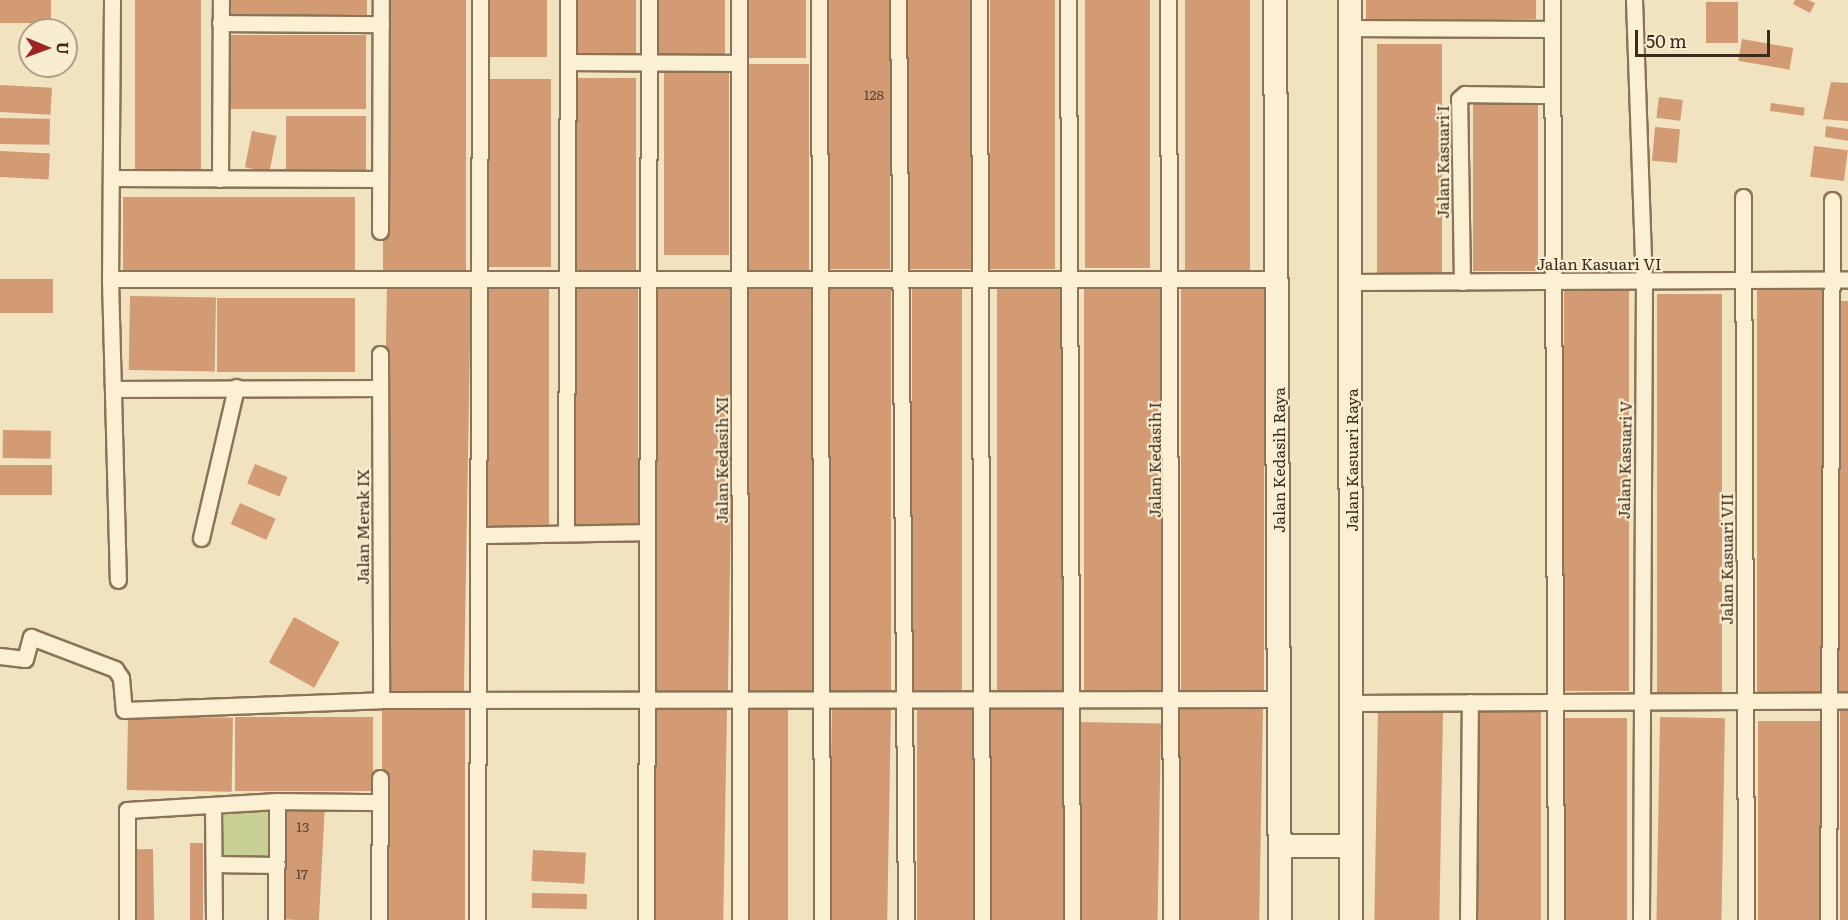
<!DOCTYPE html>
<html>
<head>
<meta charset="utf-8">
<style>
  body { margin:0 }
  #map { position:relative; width:1848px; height:920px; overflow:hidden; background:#f1e3c0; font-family:Literata,serif }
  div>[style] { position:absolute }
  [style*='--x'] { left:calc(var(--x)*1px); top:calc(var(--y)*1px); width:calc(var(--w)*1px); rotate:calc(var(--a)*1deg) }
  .green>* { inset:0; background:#c8d093; transform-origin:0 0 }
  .building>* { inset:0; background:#d29b73; transform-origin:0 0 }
  .roads { filter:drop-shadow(2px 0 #8b7357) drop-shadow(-2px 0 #8b7357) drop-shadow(0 2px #8b7357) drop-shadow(0 -2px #8b7357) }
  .minor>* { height:15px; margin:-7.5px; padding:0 7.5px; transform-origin:7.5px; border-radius:7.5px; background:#fbf0d4 }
  .secondary>* { height:22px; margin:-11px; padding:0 11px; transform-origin:11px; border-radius:11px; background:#fbf0d4 }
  span { translate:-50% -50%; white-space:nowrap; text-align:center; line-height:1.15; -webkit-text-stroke:4.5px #f8edd0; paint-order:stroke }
  .number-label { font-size:14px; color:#604732 }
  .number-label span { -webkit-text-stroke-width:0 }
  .street-label { font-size:16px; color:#3a2b1c }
  .north { position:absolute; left:18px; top:18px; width:60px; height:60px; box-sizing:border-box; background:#f8edd0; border:2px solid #ac9f88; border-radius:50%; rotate:91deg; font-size:16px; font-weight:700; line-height:24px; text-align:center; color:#3a2b1c }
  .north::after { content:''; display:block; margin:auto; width:21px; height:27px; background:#9e2323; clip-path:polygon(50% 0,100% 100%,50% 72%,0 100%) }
  .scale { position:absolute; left:1635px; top:30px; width:135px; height:27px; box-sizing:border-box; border:3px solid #3a2b1c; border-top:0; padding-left:8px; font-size:18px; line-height:21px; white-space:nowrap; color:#3a2b1c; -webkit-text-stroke:4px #f8edd0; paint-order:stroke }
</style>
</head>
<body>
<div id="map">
  <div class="green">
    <div style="left:220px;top:804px;width:55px;height:57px"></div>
  </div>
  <div class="building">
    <div style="left:0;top:0;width:51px;height:23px"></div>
    <div style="left:135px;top:0;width:66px;height:174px"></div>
    <div style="left:228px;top:0;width:139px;height:20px"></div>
    <div style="left:383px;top:0;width:83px;height:270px"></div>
    <div style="left:482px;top:0;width:65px;height:57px"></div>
    <div style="left:571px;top:0;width:65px;height:57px"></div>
    <div style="left:659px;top:0;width:66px;height:57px"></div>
    <div style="left:741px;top:0;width:65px;height:58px"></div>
    <div style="left:825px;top:0;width:65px;height:269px"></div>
    <div style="left:906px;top:0;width:65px;height:269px"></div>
    <div style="left:990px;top:0;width:65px;height:269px"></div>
    <div style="left:1085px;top:0;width:65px;height:268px"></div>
    <div style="left:1185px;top:0;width:65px;height:272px"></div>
    <div style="left:1366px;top:0;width:170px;height:19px"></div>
    <div style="clip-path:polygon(1795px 0,1808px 0,1815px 3px,1810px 13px,1793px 4px)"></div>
    <div style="left:1706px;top:2px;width:32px;height:41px"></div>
    <div style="left:228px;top:35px;width:138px;height:74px"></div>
    <div style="left:1742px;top:39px;width:52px;height:22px;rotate:10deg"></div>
    <div style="left:1377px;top:44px;width:65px;height:234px"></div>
    <div style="left:743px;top:64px;width:66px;height:213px"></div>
    <div style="left:664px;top:67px;width:65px;height:188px"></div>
    <div style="left:636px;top:78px;width:197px;height:65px;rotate:90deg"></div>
    <div style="left:485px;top:79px;width:66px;height:188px"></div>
    <div style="clip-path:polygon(1831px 82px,1848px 83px,1848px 121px,1823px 119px)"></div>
    <div style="left:0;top:85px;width:52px;height:27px;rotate:3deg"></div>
    <div style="left:1659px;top:97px;width:24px;height:21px;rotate:7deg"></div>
    <div style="left:1473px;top:102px;width:65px;height:169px"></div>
    <div style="left:1771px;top:103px;width:34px;height:8px;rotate:8deg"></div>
    <div style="left:286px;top:116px;width:80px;height:58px"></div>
    <div style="left:0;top:118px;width:50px;height:26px;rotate:1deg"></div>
    <div style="clip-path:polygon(1826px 126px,1848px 129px,1848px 141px,1825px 137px)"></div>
    <div style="left:1655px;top:127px;width:25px;height:34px;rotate:5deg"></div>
    <div style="left:252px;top:131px;width:25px;height:37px;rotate:11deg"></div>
    <div style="left:1814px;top:146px;width:34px;height:31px;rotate:7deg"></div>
    <div style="left:0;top:151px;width:50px;height:26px;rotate:3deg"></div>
    <div style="left:123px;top:197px;width:232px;height:74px"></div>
    <div style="left:53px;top:279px;width:34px;height:53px;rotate:90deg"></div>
    <div style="left:651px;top:281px;width:84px;height:411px;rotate:1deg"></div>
    <div style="left:742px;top:283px;width:74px;height:410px"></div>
    <div style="left:387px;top:284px;width:84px;height:411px;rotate:1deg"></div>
    <div style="left:891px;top:284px;width:410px;height:64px;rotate:90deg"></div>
    <div style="left:962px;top:284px;width:410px;height:50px;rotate:90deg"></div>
    <div style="left:997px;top:285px;width:70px;height:411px"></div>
    <div style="left:573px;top:286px;width:65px;height:243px"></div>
    <div style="left:1084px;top:286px;width:84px;height:410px"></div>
    <div style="left:484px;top:287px;width:65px;height:243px"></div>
    <div style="left:1564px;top:288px;width:65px;height:403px"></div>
    <div style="left:1181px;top:289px;width:83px;height:403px"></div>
    <div style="left:1757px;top:289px;width:65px;height:403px"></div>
    <div style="left:1657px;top:294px;width:65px;height:403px"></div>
    <div style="left:130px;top:296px;width:86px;height:74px;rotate:1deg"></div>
    <div style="left:217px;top:298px;width:138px;height:74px"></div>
    <div style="left:1835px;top:301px;width:13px;height:393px"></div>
    <div style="left:3px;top:430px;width:48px;height:28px;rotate:1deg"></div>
    <div style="left:255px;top:464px;width:35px;height:21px;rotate:22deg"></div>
    <div style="left:52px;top:465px;width:30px;height:52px;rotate:90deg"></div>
    <div style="left:240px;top:503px;width:39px;height:23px;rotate:24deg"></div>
    <div style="left:294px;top:617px;width:52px;height:52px;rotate:29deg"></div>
    <div style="left:987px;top:702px;width:84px;height:218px;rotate:1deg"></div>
    <div style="left:746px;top:703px;width:42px;height:217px"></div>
    <div style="left:1179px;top:704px;width:84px;height:216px;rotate:1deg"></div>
    <div style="left:832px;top:705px;width:59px;height:215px;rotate:1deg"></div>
    <div style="left:981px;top:705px;width:215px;height:64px;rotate:90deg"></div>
    <div style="left:1476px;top:706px;width:65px;height:214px"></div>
    <div style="left:657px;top:708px;width:70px;height:212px;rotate:1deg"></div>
    <div style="left:1840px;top:709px;width:8px;height:211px"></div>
    <div style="left:382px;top:710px;width:83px;height:210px"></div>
    <div style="left:1378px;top:710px;width:65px;height:210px;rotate:1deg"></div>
    <div style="left:128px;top:716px;width:105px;height:74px;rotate:1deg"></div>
    <div style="left:235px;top:717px;width:138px;height:74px"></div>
    <div style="left:1660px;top:717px;width:65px;height:203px;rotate:1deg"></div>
    <div style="left:1562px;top:718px;width:65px;height:202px"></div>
    <div style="left:1758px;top:721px;width:65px;height:199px"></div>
    <div style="left:1077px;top:722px;width:84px;height:198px;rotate:1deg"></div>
    <div style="left:281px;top:803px;width:44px;height:116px;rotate:3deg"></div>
    <div style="left:190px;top:843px;width:13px;height:77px"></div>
    <div style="left:153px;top:849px;width:71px;height:24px;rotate:89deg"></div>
    <div style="left:533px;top:850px;width:53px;height:31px;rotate:3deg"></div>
    <div style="left:532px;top:893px;width:55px;height:15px;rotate:1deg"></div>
  </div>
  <div class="roads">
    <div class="minor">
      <div style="--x:112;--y:0;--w:279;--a:90.4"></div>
      <div style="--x:110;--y:279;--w:301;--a:88.5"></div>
      <div style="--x:739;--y:0;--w:920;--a:89.94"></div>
      <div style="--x:819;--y:0;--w:920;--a:89.81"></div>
      <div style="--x:898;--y:0;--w:920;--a:89.5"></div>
      <div style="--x:979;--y:0;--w:920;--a:89.81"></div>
      <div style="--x:1068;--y:0;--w:920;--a:89.75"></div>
      <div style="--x:1168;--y:0;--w:920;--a:89.81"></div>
      <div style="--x:1552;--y:0;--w:920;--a:89.75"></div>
      <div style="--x:1634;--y:0;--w:281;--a:88"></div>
      <div style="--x:1644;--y:281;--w:639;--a:90.27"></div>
      <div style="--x:220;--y:23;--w:161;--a:0.4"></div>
      <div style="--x:1350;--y:28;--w:202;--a:0.3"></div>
      <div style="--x:568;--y:62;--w:171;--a:0.3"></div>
      <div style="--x:112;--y:178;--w:268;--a:0.2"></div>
      <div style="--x:220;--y:179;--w:179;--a:-89.7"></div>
      <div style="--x:1743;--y:197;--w:723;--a:89.76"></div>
      <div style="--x:380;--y:231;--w:231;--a:-89.8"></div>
      <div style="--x:110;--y:279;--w:1167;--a:0"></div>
      <div style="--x:1351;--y:282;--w:497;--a:-0.3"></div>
      <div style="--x:1462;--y:282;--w:183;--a:-90.9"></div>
      <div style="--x:1459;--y:99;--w:8;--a:-40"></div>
      <div style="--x:1465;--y:94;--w:85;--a:0.7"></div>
      <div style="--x:380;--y:354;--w:346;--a:89.8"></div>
      <div style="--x:114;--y:389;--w:266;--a:-0.2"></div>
      <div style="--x:566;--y:533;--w:533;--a:-89.79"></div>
      <div style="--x:478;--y:535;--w:168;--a:-1"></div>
      <div style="--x:201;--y:538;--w:155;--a:-76.9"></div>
      <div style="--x:0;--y:656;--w:25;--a:7"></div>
      <div style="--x:25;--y:659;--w:23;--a:-75"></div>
      <div style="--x:31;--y:637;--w:90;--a:20.9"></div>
      <div style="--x:115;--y:669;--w:11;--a:56"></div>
      <div style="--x:121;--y:678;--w:32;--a:85"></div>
      <div style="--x:124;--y:710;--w:257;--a:-2.2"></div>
      <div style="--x:381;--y:700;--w:898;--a:-0.06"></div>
      <div style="--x:1351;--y:703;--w:497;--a:-0.3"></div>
      <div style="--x:213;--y:805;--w:115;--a:89.5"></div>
      <div style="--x:214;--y:864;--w:63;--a:0.9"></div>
      <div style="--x:127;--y:920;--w:110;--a:-90"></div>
      <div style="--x:127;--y:810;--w:150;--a:-3.4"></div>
      <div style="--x:277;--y:801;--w:103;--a:0.6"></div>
      <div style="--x:276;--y:920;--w:119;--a:-89.5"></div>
      <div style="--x:379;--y:920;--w:142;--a:-89.6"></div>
      <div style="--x:477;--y:920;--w:920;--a:-89.81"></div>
      <div style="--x:646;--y:920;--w:920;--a:-89.81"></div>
      <div style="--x:1468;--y:920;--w:218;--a:-89.5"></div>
      <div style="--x:1828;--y:920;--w:720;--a:-89.68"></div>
    </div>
    <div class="secondary">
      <div style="--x:1275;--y:0;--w:920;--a:89.69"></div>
      <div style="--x:1350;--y:0;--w:920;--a:89.94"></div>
      <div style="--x:1280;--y:846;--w:71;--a:0"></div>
    </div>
  </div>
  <div class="number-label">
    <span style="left:874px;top:94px">128</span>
    <span style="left:303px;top:826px">13</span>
    <span style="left:302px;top:873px">17</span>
  </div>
  <div class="street-label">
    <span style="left:1442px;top:162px;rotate:-90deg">Jalan Kasuari I</span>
    <span style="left:1599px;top:263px">Jalan Kasuari VI</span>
    <span style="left:721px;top:460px;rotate:-90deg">Jalan Kedasih XI</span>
    <span style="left:1154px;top:460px;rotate:-90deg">Jalan Kedasih I</span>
    <span style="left:1278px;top:460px;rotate:-90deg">Jalan Kedasih Raya</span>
    <span style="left:1351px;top:460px;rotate:-90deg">Jalan Kasuari Raya</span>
    <span style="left:1624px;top:460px;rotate:-89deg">Jalan Kasuari V</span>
    <span style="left:362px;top:527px;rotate:-90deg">Jalan Merak IX</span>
    <span style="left:1726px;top:559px;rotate:-90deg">Jalan Kasuari VII</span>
  </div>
  <div class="north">U</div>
  <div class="scale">50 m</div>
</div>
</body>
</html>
